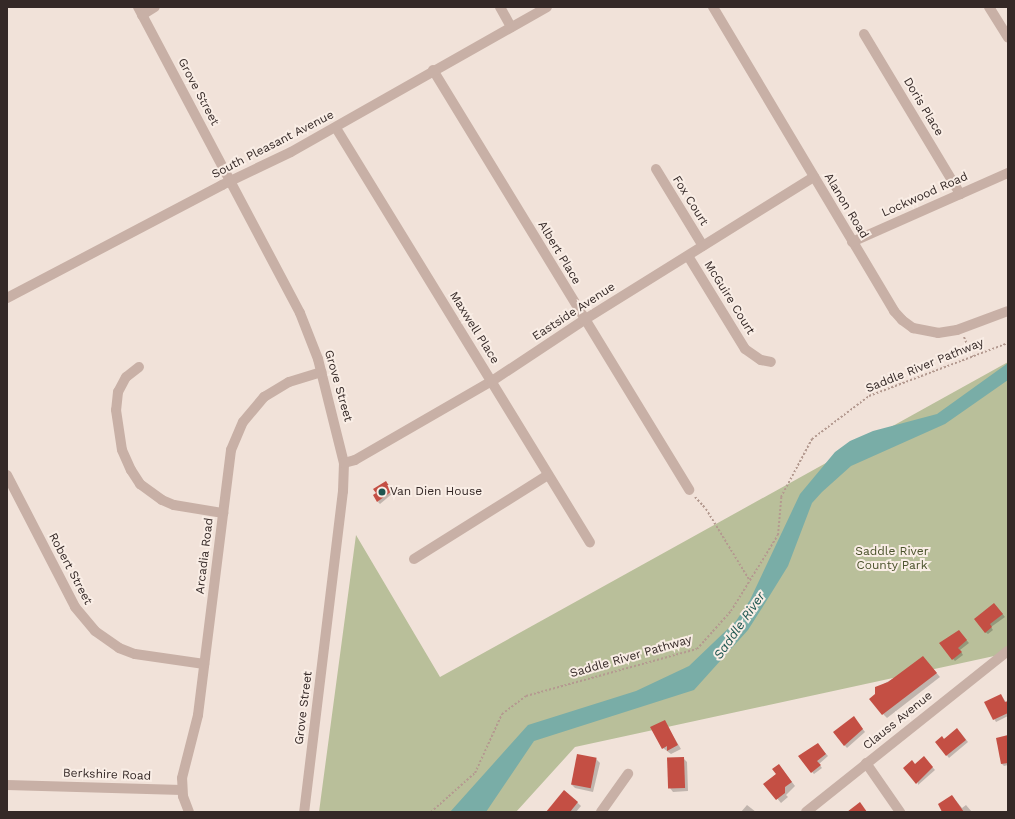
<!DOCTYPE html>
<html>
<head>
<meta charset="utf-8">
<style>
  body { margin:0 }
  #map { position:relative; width:1015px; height:819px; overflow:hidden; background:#f1e2d9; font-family:"Work Sans",sans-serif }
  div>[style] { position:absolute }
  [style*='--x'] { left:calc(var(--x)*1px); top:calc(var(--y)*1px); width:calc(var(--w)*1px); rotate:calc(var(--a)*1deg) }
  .green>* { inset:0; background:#b9bf9a }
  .water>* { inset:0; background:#79ada7 }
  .shadow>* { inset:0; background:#0003 }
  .building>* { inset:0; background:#c44f44; transform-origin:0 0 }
  .path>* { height:2px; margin-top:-1px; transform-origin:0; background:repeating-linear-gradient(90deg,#b49a90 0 2px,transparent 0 4px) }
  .minor>* { height:10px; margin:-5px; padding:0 5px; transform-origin:5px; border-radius:5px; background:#c8b0a6 }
  .dots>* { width:11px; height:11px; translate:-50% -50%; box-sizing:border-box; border:2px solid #f9ede5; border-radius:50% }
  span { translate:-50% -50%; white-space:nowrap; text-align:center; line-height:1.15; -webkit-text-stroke:4px #f9ede5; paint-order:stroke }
  .street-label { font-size:12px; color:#352927 }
  .poi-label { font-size:12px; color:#352927 }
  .left { translate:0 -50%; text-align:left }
  .park-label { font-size:12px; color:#4a522b }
  .water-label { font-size:13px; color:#1d5550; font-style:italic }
  .frame { position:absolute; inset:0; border:8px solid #352927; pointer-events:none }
</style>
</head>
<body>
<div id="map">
  <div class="green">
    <div style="clip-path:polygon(1008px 362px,1008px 653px,575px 747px,516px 812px,319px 812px,356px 535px,440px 677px)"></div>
  </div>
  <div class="water">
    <div style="clip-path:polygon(1008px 363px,1008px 380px,945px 424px,851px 466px,822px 492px,812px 503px,788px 566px,762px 608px,748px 630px,694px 690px,534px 741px,486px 812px,450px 812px,528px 725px,636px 691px,689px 666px,736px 621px,750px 600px,800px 494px,835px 452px,850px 441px,873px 431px,937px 414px)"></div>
  </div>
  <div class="shadow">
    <div style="clip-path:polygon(388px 484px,393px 493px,380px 504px,378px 502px)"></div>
    <div style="clip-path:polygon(996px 606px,1005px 617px,991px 627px,993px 630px,988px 634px,985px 632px)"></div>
    <div style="clip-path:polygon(961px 634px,969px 643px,960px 650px,963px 655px,955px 661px,953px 659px)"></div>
    <div style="clip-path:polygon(926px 661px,940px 677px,887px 718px,883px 714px,876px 688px)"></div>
    <div style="clip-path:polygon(1001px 695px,1008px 705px,1008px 716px,996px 722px,985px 703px)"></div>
    <div style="clip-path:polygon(856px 720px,865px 732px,847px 748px,834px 733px)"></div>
    <div style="clip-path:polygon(664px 721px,681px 749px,671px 754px,663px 748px)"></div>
    <div style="clip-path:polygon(960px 732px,968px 742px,949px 758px,936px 742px)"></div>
    <div style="clip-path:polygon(1008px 736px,1008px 765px,1004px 766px,1002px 764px)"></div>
    <div style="clip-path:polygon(820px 747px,828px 756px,819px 764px,822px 768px,814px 774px,812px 772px)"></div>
    <div style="clip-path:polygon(683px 758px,687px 762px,688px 791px,673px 792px,670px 788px)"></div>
    <div style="clip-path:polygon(596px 759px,600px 763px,593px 792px,575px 788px,571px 784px)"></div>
    <div style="clip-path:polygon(926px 760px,935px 770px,918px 785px,915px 765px)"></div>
    <div style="clip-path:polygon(782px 769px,795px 786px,786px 795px,788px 797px,781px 803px,765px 784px)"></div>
    <div style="clip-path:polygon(565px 791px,581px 806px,576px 812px,547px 812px)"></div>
    <div style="clip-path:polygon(952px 796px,962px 808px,966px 805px,972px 812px,944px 812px)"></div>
    <div style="clip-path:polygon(747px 805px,756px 812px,741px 812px)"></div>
  </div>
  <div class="building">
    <div style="clip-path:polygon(386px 481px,392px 491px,377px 502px,373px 495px,376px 493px,373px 489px)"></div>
    <div style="clip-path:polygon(994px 603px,1003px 614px,990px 624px,992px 627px,985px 633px,974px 619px)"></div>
    <div style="clip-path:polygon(959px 630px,967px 640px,958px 648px,962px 652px,952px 660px,939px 643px)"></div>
    <div style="clip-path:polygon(923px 656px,937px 673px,882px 715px,869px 699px,875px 694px,875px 687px,888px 682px)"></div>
    <div style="clip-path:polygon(1001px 694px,1005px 702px,1008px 701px,1008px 713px,993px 720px,984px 702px)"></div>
    <div style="clip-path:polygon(854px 716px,863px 729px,844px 746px,833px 732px)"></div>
    <div style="clip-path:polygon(665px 720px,678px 745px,667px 751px,667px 746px,662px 749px,650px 727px)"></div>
    <div style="clip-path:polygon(957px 728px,966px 740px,946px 756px,935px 742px,942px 736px,944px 739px)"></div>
    <div style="clip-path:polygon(1008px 735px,1008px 763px,1001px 764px,996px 738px)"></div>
    <div style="clip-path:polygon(818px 743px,826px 754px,817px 761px,821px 765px,811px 773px,798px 756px)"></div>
    <div style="left:577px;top:754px;width:20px;height:31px;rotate:11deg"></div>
    <div style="clip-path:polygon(924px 756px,933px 767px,916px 784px,903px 768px,912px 760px,915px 764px)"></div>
    <div style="left:684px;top:757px;width:31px;height:17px;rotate:88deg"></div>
    <div style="clip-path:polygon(779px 764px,792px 782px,785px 787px,785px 793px,776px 800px,763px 784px,776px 774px,772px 769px)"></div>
    <div style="clip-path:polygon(564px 790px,578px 802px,570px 812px,546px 812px)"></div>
    <div style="clip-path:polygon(952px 795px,964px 812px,942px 812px,938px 804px)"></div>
    <div style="clip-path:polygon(860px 802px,867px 812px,847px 812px)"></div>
  </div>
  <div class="path">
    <div style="--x:964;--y:337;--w:22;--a:68"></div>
    <div style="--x:695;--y:497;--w:16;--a:47"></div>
    <div style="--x:706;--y:509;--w:84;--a:58.6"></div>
    <div style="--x:431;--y:812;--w:59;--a:-41.6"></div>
    <div style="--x:475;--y:773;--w:65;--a:-65.4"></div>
    <div style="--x:502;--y:714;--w:30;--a:-37"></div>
    <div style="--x:526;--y:696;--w:177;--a:-15.4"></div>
    <div style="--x:697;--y:649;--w:51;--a:-48.2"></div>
    <div style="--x:731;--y:611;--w:89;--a:-58.3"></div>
    <div style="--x:778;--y:535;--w:38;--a:-85"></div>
    <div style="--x:781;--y:497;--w:66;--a:-61.9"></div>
    <div style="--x:812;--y:439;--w:71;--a:-37"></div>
    <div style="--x:869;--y:396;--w:149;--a:-20.9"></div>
  </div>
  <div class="minor">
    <div style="--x:138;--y:7;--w:346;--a:62.1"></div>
    <div style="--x:300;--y:313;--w:49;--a:68.6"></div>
    <div style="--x:318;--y:359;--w:107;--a:76"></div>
    <div style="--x:344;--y:463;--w:28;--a:92"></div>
    <div style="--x:343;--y:491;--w:323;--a:96.9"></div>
    <div style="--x:500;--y:7;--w:23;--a:61"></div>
    <div style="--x:713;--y:7;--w:354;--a:59.2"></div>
    <div style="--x:894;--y:311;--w:12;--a:48"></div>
    <div style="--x:902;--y:320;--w:14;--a:36"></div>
    <div style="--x:913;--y:328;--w:25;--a:11"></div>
    <div style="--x:938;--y:333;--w:19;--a:-9"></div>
    <div style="--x:957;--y:330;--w:54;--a:-20.4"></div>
    <div style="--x:989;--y:7;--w:36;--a:58"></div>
    <div style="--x:142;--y:15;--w:15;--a:-32"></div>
    <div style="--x:864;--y:34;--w:187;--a:59"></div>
    <div style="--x:433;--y:70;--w:492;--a:58.6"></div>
    <div style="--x:336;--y:128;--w:486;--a:58.5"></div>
    <div style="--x:656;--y:169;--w:90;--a:58.6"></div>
    <div style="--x:852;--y:242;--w:171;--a:-23.9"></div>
    <div style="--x:688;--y:256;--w:109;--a:58.5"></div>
    <div style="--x:745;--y:349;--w:19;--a:35"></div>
    <div style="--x:761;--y:360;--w:10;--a:11"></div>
    <div style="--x:7;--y:298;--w:243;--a:-27.7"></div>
    <div style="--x:222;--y:185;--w:76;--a:-25.6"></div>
    <div style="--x:291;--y:152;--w:294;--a:-29.5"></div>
    <div style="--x:139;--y:367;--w:16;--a:142"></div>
    <div style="--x:126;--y:377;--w:17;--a:118"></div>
    <div style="--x:118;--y:392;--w:18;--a:96"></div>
    <div style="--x:116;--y:410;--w:40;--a:81.5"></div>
    <div style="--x:122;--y:450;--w:22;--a:66"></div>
    <div style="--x:131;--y:470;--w:17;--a:57"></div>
    <div style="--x:140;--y:484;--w:27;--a:36"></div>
    <div style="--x:162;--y:500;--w:13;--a:23"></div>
    <div style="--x:174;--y:505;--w:50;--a:9.3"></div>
    <div style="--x:344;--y:463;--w:11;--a:-15"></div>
    <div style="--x:355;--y:460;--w:158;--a:-30"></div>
    <div style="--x:492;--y:381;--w:110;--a:-33.5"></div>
    <div style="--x:584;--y:320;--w:271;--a:-31.9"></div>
    <div style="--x:7;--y:475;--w:148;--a:62.7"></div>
    <div style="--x:75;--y:607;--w:31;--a:50"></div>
    <div style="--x:95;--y:631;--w:29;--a:35"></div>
    <div style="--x:119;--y:648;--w:17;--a:21"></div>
    <div style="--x:135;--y:654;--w:70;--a:8.2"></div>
    <div style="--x:414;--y:559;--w:158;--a:-32.1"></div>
    <div style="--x:866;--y:763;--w:60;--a:55.2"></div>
    <div style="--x:7;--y:785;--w:175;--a:1.6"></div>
    <div style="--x:189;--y:812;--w:17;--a:-111"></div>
    <div style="--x:183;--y:796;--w:18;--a:-93"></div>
    <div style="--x:182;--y:778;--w:65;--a:-75.7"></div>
    <div style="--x:198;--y:715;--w:267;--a:-82.9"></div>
    <div style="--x:231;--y:450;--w:30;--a:-67"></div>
    <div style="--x:243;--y:422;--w:33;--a:-50"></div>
    <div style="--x:264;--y:397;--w:29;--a:-31"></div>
    <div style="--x:289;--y:382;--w:34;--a:-17"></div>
    <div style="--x:601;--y:812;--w:47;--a:-54.6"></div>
    <div style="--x:806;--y:812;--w:258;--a:-38.6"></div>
  </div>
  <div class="dots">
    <div style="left:382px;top:492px;background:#1d5550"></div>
  </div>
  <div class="street-label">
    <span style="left:198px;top:92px;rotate:62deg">Grove Street</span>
    <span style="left:923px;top:107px;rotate:59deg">Doris Place</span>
    <span style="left:273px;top:145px;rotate:-27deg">South Pleasant Avenue</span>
    <span style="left:925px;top:195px;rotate:-24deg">Lockwood Road</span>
    <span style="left:690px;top:201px;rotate:58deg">Fox Court</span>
    <span style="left:846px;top:206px;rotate:59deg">Alanon Road</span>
    <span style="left:559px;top:253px;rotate:59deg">Albert Place</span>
    <span style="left:729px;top:298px;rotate:58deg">McGuire Court</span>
    <span style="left:574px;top:312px;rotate:-33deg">Eastside Avenue</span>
    <span style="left:474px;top:328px;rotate:58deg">Maxwell Place</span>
    <span style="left:925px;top:366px;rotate:-22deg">Saddle River Pathway</span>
    <span style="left:338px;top:386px;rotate:74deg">Grove Street</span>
    <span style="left:205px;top:556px;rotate:-83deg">Arcadia Road</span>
    <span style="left:70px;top:569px;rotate:62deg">Robert Street</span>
    <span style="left:631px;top:657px;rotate:-16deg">Saddle River Pathway</span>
    <span style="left:304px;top:708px;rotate:-83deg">Grove Street</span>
    <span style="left:898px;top:721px;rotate:-39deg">Clauss Avenue</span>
    <span style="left:107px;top:775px;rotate:2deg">Berkshire Road</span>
  </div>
  <div class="poi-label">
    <span class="left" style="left:390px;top:492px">Van Dien House</span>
  </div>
  <div class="park-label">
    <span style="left:892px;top:559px">Saddle River<br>County Park</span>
  </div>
  <div class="water-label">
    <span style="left:740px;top:626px;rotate:-55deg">Saddle River</span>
  </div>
  <div class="frame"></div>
</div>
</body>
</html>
